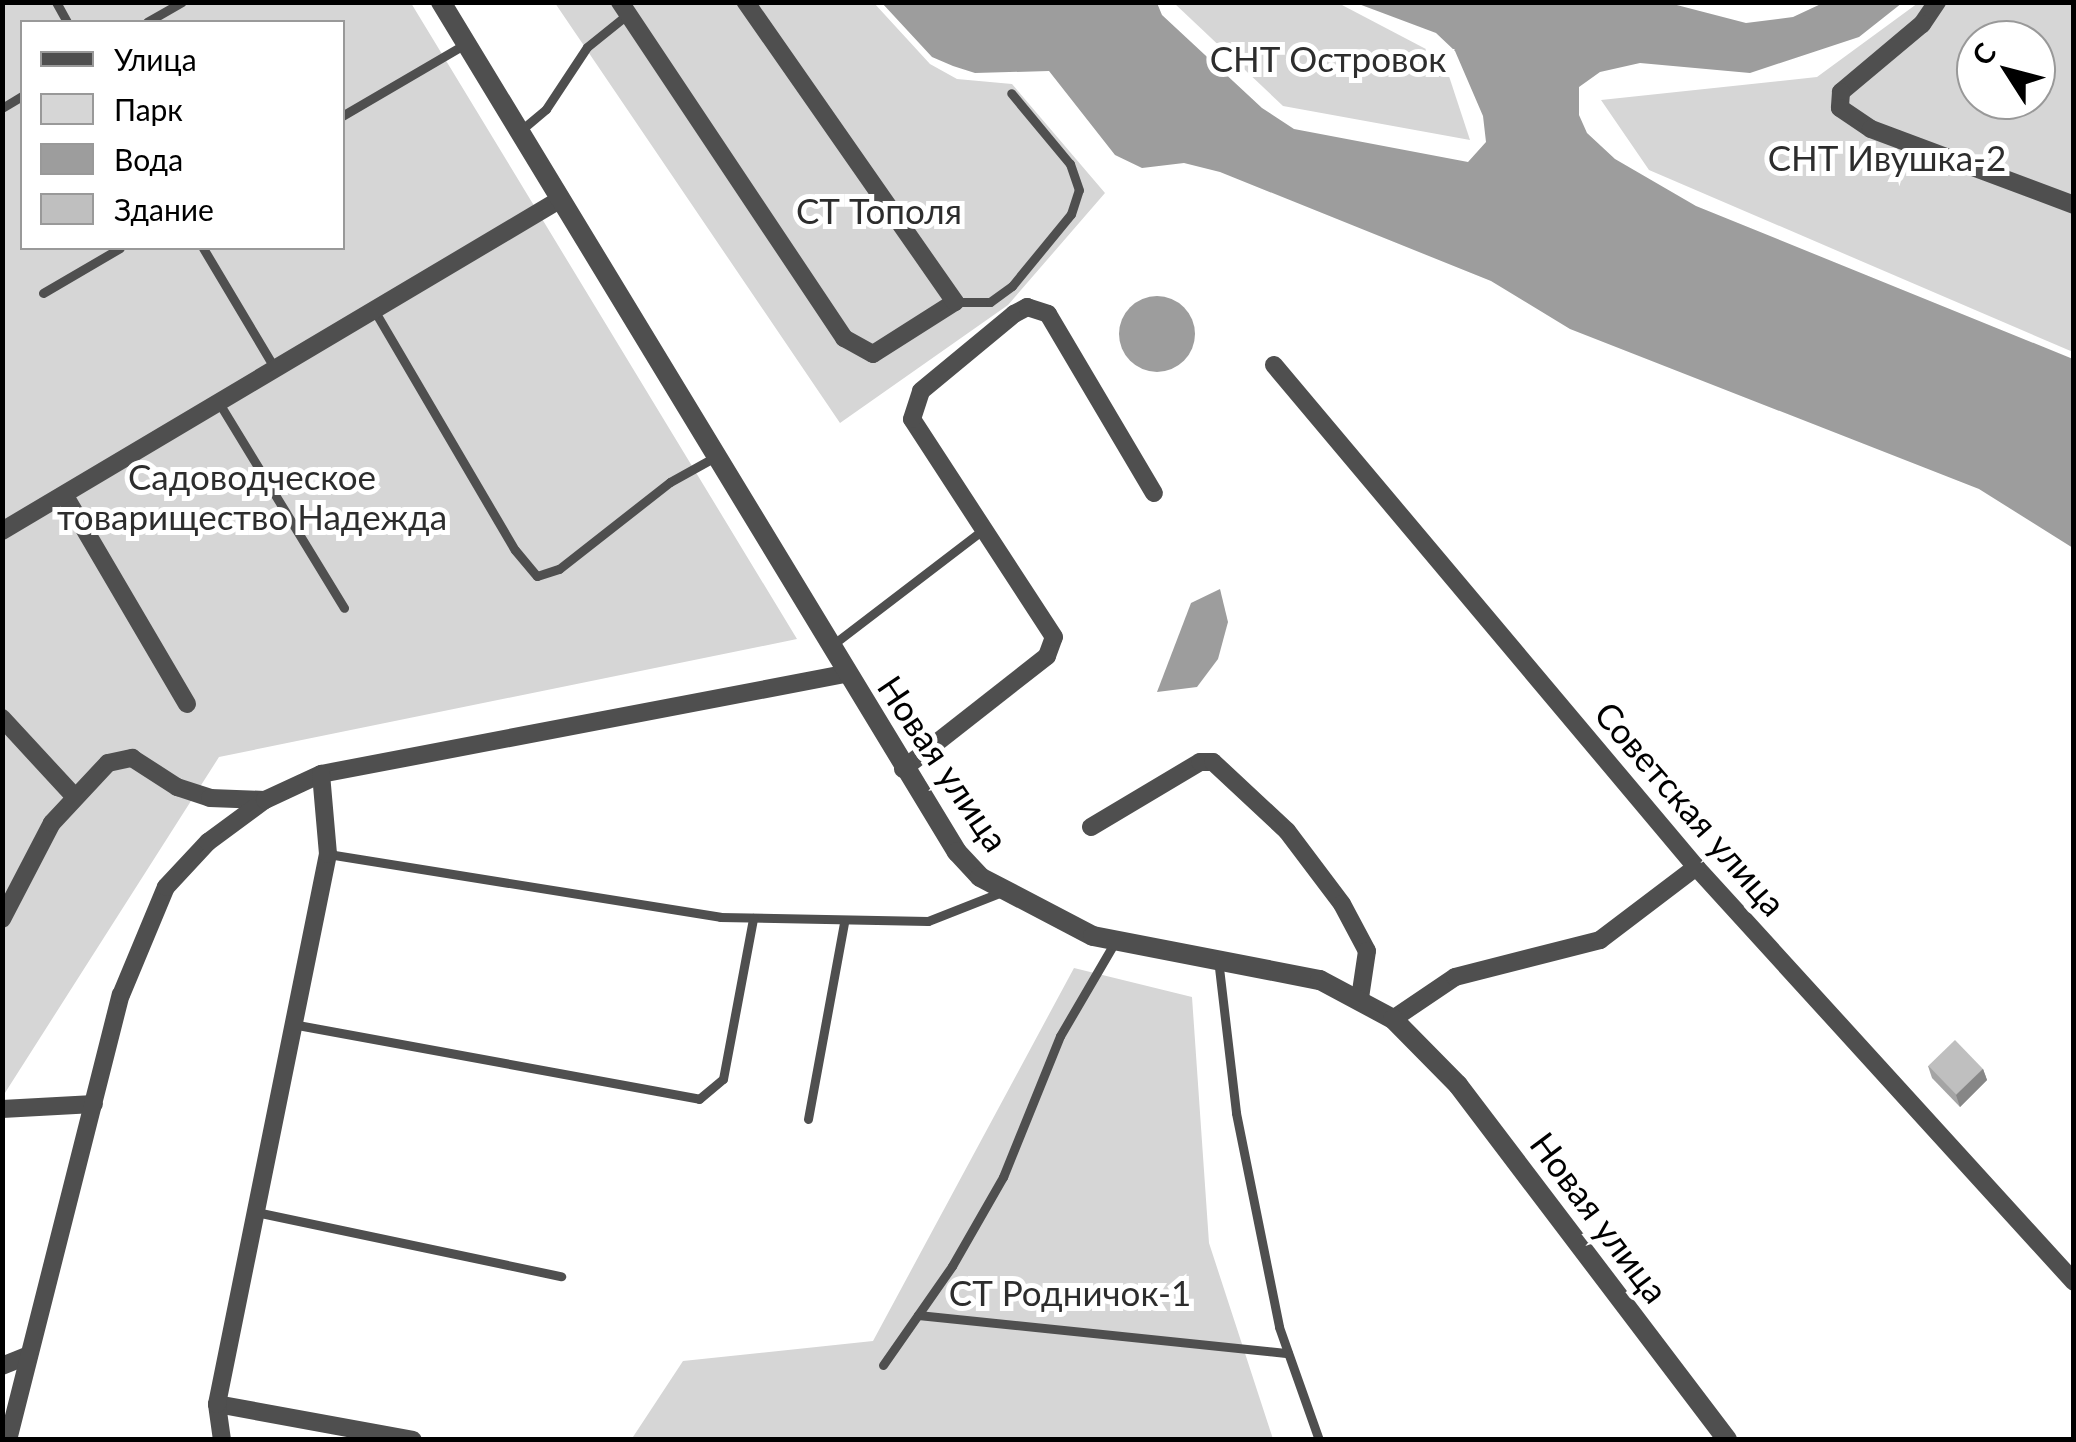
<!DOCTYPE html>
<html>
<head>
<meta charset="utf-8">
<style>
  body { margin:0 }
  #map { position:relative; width:2076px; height:1442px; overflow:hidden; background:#fff; font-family:Lato,sans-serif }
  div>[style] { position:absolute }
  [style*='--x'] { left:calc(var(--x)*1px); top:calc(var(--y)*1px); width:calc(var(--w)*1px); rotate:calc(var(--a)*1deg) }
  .green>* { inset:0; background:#d6d6d6 }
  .water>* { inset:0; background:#9d9d9d }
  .round { border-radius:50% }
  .service>* { height:9px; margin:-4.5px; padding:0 4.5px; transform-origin:4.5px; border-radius:4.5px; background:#4f4f4f }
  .minor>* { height:18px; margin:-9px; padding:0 9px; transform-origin:9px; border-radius:9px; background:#4f4f4f }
  .tertiary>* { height:20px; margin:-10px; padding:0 10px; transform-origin:10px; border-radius:10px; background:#4f4f4f }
  .wall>* { inset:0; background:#a4a4a4 }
  .shaded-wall>* { inset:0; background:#868686 }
  .building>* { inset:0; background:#bfbfbf; transform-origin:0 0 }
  span { translate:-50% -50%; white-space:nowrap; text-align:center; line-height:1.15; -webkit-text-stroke:10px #fff; paint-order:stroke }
  .park-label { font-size:35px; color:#2d2d2d }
  .street-label { font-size:35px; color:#000 }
  .frame { position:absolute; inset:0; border:5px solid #000; pointer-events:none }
  .legend { position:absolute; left:20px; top:20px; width:325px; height:230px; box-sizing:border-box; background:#fff; border:2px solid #999; margin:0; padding:12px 18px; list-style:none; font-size:30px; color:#000 }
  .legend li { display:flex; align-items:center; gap:20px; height:50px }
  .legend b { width:50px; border:2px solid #999 }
  .north { position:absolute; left:1956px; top:20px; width:100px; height:100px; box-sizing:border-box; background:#fff; border:2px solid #999; border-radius:50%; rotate:306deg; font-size:28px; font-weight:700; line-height:40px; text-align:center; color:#000 }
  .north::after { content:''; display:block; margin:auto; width:35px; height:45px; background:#000; clip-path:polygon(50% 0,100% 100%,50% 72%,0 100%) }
</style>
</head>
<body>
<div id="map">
  <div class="green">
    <div style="clip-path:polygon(evenodd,3px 3px,411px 3px,797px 639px,219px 757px,3px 1096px,3px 3px,22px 22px,342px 22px,342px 248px,22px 248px,22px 22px)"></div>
    <div style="clip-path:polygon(555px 3px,874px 3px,930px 64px,957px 79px,1012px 84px,1105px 193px,1008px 305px,840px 423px)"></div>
    <div style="clip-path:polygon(1174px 3px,1342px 5px,1443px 58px,1470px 140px,1283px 106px)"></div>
    <div style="clip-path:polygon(evenodd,1918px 3px,2073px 3px,2073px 352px,1649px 170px,1601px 100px,1817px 77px,1918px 3px,1976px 40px,2036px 40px,2036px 100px,1976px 100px,1976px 40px)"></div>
    <div style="clip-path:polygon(1074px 968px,1192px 997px,1209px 1243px,1273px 1439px,631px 1440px,683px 1361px,873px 1341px)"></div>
  </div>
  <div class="water">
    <div style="clip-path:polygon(882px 3px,1157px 3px,1162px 15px,1262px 108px,1294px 129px,1468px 162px,1486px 142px,1483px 116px,1455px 51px,1436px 33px,1356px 3px,1669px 3px,1746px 23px,1793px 17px,1823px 3px,1902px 3px,1859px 37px,1750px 73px,1640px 63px,1600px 72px,1579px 87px,1579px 115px,1587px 133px,1615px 159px,1696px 206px,2073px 359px,2073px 548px,1979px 489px,1570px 329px,1491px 281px,1220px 172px,1184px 163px,1142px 168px,1115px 155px,1049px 71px,975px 73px,953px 66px,932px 57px)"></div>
    <div class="round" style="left:1119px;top:296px;width:76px;height:76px"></div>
    <div style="clip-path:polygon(1220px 589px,1228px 622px,1218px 659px,1197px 687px,1157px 692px,1191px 603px)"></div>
  </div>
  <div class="service">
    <div style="--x:56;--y:2;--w:23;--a:61"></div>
    <div style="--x:147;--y:22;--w:40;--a:-29.7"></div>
    <div style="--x:2;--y:108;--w:23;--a:-31"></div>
    <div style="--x:342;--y:116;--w:143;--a:-30.3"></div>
    <div style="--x:520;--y:131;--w:34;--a:-40"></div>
    <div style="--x:546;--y:109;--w:74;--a:-56.5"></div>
    <div style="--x:587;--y:47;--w:53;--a:-38.8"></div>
    <div style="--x:203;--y:248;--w:141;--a:59.2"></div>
    <div style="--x:43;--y:293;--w:89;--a:-30.3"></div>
    <div style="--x:955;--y:302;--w:35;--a:0"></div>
    <div style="--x:990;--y:302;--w:27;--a:-36"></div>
    <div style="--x:1012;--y:286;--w:93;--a:-50.7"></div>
    <div style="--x:1071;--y:214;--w:25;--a:-72"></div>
    <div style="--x:1079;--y:190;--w:28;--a:-109"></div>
    <div style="--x:1070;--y:164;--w:92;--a:-129.7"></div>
    <div style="--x:374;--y:310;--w:278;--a:59.6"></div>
    <div style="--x:515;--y:550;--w:34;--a:50"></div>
    <div style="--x:537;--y:576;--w:23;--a:-18"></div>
    <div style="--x:559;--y:569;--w:141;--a:-38.1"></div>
    <div style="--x:670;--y:482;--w:51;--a:-29.1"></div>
    <div style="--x:219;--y:403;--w:240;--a:58.6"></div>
    <div style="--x:831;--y:646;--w:193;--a:-37.4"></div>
    <div style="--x:328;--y:854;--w:397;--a:9.1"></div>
    <div style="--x:720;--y:917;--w:208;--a:1.1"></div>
    <div style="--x:928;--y:921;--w:82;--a:-21.5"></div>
    <div style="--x:1218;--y:959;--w:155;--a:83.3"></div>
    <div style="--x:1236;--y:1113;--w:218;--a:78.6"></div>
    <div style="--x:1279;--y:1327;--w:120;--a:70.5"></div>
    <div style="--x:292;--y:1024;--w:414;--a:10.4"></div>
    <div style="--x:699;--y:1099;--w:31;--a:-40"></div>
    <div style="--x:723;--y:1079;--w:164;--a:-79.4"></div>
    <div style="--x:808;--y:1119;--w:200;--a:-79.6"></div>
    <div style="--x:256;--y:1212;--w:312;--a:11.9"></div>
    <div style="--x:918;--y:1315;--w:372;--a:5.9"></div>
    <div style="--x:883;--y:1365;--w:121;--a:-55.1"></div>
    <div style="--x:952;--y:1266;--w:103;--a:-60.2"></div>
    <div style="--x:1003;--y:1177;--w:152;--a:-68"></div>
    <div style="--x:1060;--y:1036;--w:109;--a:-59.7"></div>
  </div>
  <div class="minor">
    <div style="--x:620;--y:2;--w:404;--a:56.3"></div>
    <div style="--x:844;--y:338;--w:33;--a:29"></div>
    <div style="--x:873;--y:354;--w:97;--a:-32.4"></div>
    <div style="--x:955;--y:302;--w:366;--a:-124.9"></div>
    <div style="--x:1937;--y:2;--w:27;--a:124"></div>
    <div style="--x:1922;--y:24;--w:106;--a:140"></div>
    <div style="--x:1841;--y:92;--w:16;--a:94"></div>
    <div style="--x:1840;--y:108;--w:37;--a:34"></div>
    <div style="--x:1871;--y:129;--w:217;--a:20.5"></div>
    <div style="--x:1274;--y:365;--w:656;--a:49.95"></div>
    <div style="--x:1696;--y:867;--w:561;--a:47.67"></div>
    <div style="--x:65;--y:496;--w:241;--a:59.6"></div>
    <div style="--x:2;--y:531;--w:650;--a:-30.71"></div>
    <div style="--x:2;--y:718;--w:105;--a:47.3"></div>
    <div style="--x:903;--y:769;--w:183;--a:-38.1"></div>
    <div style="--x:1047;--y:656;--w:20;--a:-70"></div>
    <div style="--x:1054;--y:637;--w:260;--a:-123.1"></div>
    <div style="--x:912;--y:419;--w:29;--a:-72"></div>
    <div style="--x:921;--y:391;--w:121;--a:-39.6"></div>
    <div style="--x:1014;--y:314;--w:15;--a:-28"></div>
    <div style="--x:1027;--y:307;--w:22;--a:18"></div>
    <div style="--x:1048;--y:314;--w:208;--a:59.4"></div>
    <div style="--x:1091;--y:827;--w:127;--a:-30.8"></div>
    <div style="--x:1200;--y:762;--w:13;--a:0"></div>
    <div style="--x:1213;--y:762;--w:101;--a:43"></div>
    <div style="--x:1287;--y:831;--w:91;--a:53"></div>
    <div style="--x:1342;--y:904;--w:53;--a:62"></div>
    <div style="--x:1367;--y:951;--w:48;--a:98.5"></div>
    <div style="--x:2;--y:919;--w:108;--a:-62.5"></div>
    <div style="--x:52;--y:823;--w:82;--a:-47"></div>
    <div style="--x:108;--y:763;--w:25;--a:-12"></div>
    <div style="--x:132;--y:758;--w:54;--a:32.8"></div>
    <div style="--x:177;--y:787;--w:35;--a:18"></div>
    <div style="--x:210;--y:798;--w:55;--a:2.1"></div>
    <div style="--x:1393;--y:1019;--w:75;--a:-34.1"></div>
    <div style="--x:1455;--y:977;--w:150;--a:-14.3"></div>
    <div style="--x:1600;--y:940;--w:121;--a:-37.2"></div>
    <div style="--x:2;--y:1109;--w:92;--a:-3.1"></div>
    <div style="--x:2;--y:1366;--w:29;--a:-22"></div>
    <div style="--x:217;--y:1404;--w:199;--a:10.4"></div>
    <div style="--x:8;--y:1440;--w:459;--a:-75.8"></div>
    <div style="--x:121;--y:995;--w:117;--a:-67.4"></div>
    <div style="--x:166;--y:887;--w:62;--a:-47"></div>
    <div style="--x:208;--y:842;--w:71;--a:-36.4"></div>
    <div style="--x:265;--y:800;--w:62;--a:-24.9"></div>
    <div style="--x:321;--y:774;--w:532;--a:-10.82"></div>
    <div style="--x:222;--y:1440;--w:36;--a:-98"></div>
    <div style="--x:217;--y:1404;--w:561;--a:-78.59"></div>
    <div style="--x:328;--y:854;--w:80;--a:-95"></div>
  </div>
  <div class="tertiary">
    <div style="--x:441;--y:2;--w:994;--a:58.74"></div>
    <div style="--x:957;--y:852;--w:34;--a:47"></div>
    <div style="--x:980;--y:877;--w:127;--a:27.6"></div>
    <div style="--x:1093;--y:936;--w:231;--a:11"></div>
    <div style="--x:1320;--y:980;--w:83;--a:28.1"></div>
    <div style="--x:1393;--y:1019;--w:93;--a:45.4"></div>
    <div style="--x:1458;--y:1085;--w:445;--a:52.8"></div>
  </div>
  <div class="wall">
    <div style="clip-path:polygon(1928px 1066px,1983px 1069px,1987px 1080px,1960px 1107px,1932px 1078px)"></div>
  </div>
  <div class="shaded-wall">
    <div style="clip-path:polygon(1983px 1069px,1987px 1080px,1960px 1107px,1956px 1095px)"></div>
  </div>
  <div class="building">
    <div style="left:1955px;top:1040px;width:40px;height:37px;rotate:46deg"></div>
  </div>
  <div class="park-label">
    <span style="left:1328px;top:58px">СНТ Островок</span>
    <span style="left:1887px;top:157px">СНТ Ивушка-2</span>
    <span style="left:879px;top:210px">СТ Тополя</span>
    <span style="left:252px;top:496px">Садоводческое<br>товарищество Надежда</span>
    <span style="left:1070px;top:1292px">СТ Родничок-1</span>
  </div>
  <div class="street-label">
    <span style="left:944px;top:763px;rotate:56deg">Новая улица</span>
    <span style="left:1691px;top:808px;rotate:49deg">Советская улица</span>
    <span style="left:1600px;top:1217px;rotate:53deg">Новая улица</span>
  </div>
  <div class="frame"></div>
  <ul class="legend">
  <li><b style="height:12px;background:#4f4f4f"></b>Улица</li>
  <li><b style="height:28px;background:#d6d6d6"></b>Парк</li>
  <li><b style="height:28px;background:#9d9d9d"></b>Вода</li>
  <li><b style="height:28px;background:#bfbfbf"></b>Здание</li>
  </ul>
  <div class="north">С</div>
</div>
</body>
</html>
